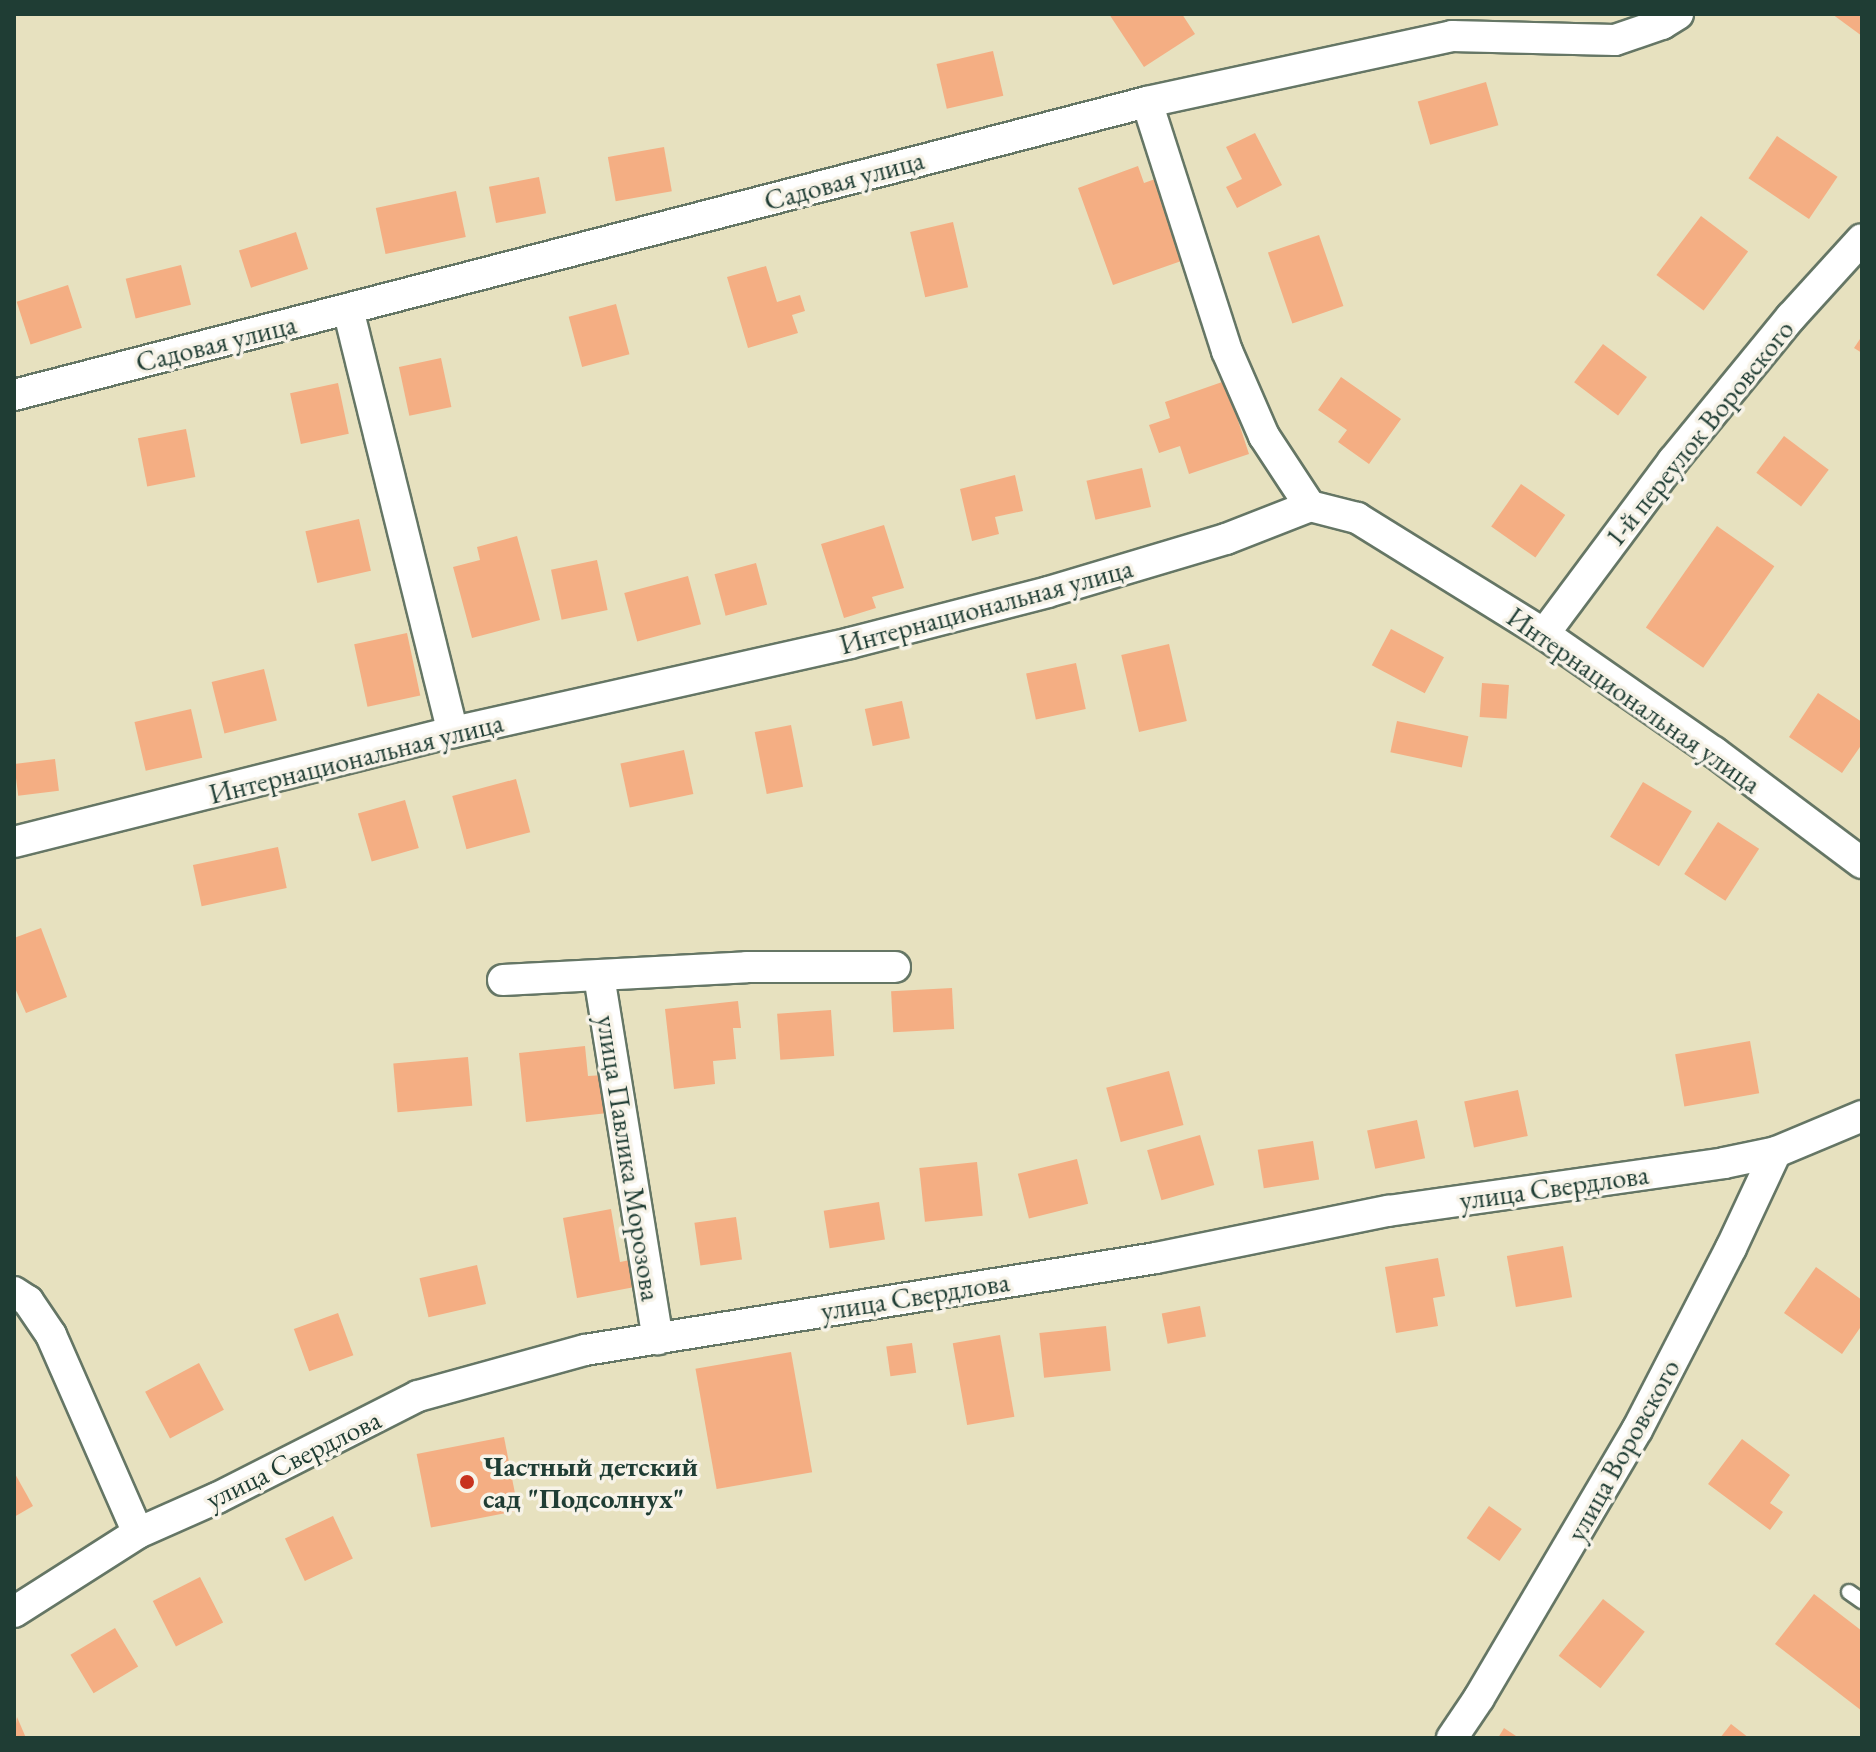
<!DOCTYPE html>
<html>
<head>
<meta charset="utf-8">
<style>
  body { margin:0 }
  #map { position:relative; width:1876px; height:1752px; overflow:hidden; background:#e7e1bf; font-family:"EB Garamond",serif }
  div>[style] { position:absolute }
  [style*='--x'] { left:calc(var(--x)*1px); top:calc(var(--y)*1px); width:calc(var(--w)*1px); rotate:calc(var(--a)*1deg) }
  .building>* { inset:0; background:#f4ae83; transform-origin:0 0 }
  .roads { filter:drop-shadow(2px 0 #657665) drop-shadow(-2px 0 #657665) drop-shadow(0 2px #657665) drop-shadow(0 -2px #657665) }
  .service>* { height:14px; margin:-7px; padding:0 7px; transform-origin:7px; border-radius:7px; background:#fff }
  .minor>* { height:30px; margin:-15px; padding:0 15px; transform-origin:15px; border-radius:15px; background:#fff }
  .dots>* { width:22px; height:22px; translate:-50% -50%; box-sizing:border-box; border:4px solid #f7f3e8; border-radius:50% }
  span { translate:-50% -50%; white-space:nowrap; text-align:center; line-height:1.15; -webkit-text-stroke:7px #f7f3e8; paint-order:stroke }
  .street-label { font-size:28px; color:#1f3d34 }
  .poi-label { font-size:28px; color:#1f3d34; font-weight:700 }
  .left { translate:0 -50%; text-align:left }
  .frame { position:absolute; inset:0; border:16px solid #1f3d34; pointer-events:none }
</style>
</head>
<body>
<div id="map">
  <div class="building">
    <div style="clip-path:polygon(1109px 14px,1182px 14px,1195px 34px,1144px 67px)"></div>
    <div style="clip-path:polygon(1832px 14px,1862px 14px,1862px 36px)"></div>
    <div style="left:993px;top:51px;width:46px;height:58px;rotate:77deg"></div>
    <div style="left:1486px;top:82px;width:45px;height:71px;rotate:74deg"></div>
    <div style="clip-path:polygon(1255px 133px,1282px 185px,1237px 208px,1226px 187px,1242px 179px,1226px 147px)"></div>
    <div style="left:1777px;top:136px;width:73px;height:51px;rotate:34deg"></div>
    <div style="left:664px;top:147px;width:45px;height:57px;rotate:80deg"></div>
    <div style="clip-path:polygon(1138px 166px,1144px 183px,1158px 178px,1187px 259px,1113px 285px,1078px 188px)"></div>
    <div style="left:539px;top:177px;width:37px;height:51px;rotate:79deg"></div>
    <div style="left:456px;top:191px;width:47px;height:82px;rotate:78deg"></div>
    <div style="left:1701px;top:216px;width:59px;height:74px;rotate:37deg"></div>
    <div style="left:953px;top:222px;width:67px;height:44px;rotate:77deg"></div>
    <div style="left:296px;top:232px;width:39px;height:60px;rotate:72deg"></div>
    <div style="left:1319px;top:235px;width:75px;height:54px;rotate:71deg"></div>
    <div style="left:181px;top:265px;width:41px;height:57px;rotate:76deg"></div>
    <div style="clip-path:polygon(766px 266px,777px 302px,800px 295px,805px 311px,792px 315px,798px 333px,748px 348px,727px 277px)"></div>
    <div style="left:68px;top:285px;width:45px;height:54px;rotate:72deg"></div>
    <div style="left:616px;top:304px;width:52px;height:49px;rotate:75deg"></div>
    <div style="clip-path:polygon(1862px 336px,1862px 353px,1854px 348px)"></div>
    <div style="left:1603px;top:344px;width:55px;height:48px;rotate:37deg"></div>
    <div style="left:441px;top:358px;width:50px;height:43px;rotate:78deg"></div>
    <div style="clip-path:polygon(1341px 377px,1401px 419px,1369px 464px,1338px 442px,1347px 430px,1318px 410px)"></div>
    <div style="clip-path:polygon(1225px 381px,1249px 454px,1189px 474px,1180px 446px,1159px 453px,1149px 425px,1170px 418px,1165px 402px)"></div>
    <div style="left:338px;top:383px;width:52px;height:49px;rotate:78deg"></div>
    <div style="left:186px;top:429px;width:49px;height:49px;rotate:79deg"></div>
    <div style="left:1784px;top:436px;width:56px;height:46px;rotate:37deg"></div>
    <div style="left:1142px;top:468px;width:40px;height:57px;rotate:77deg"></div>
    <div style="clip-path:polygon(1015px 475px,1023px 511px,995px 517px,999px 534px,972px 541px,960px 489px)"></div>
    <div style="left:1521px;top:484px;width:54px;height:52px;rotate:35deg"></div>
    <div style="left:359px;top:519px;width:53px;height:55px;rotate:77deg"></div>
    <div style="clip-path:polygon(884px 525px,904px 588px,872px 597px,876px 608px,844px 618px,821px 544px)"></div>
    <div style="left:1717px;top:526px;width:70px;height:124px;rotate:35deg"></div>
    <div style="clip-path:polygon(517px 536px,540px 620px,472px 638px,453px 567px,480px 560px,477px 547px)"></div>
    <div style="left:597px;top:560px;width:51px;height:47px;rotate:78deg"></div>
    <div style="left:756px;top:563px;width:43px;height:43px;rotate:75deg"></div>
    <div style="left:688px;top:576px;width:50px;height:66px;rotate:75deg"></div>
    <div style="left:1391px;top:629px;width:60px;height:41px;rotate:28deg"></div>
    <div style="left:407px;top:633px;width:64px;height:54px;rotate:78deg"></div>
    <div style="left:1169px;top:644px;width:79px;height:49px;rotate:77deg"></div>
    <div style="left:1076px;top:663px;width:47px;height:51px;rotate:78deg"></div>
    <div style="left:264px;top:669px;width:53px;height:54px;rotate:76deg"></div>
    <div style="left:1482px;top:683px;width:27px;height:34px;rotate:4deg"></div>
    <div style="clip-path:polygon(1818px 693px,1862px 722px,1862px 744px,1842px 773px,1789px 737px)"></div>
    <div style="left:902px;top:701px;width:38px;height:38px;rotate:78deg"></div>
    <div style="left:191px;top:709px;width:50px;height:58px;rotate:77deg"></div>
    <div style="left:1397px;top:721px;width:73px;height:32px;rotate:12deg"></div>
    <div style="left:791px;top:725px;width:63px;height:37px;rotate:79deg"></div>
    <div style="left:684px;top:750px;width:45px;height:65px;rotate:78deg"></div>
    <div style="left:55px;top:759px;width:32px;height:41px;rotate:83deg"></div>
    <div style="left:516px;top:779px;width:55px;height:66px;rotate:75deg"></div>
    <div style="left:1643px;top:782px;width:57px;height:64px;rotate:31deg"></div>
    <div style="left:405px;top:800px;width:50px;height:49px;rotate:74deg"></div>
    <div style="left:1718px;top:822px;width:49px;height:62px;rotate:33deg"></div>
    <div style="left:278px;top:847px;width:42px;height:87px;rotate:78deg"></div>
    <div style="clip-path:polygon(41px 928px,67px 997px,26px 1013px,14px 986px,14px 938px)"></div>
    <div style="left:952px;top:988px;width:41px;height:61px;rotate:87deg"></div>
    <div style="clip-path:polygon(738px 1001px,741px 1028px,733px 1028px,736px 1059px,713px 1061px,715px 1084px,674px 1089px,665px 1009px)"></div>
    <div style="left:831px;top:1010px;width:46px;height:54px;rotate:86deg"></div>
    <div style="left:1750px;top:1041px;width:53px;height:76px;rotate:80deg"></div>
    <div style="clip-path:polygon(585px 1046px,588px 1076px,604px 1075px,608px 1113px,526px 1122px,519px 1053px)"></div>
    <div style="left:468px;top:1057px;width:49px;height:75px;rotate:85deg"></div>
    <div style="left:1169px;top:1071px;width:56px;height:65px;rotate:75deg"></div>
    <div style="left:1518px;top:1090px;width:47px;height:55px;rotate:78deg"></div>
    <div style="left:1417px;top:1120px;width:39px;height:51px;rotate:78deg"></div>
    <div style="left:1200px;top:1135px;width:52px;height:55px;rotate:74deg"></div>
    <div style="left:1313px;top:1141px;width:39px;height:56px;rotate:81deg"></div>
    <div style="left:1077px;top:1159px;width:46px;height:61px;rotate:76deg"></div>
    <div style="left:977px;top:1162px;width:54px;height:58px;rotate:84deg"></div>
    <div style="left:879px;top:1202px;width:38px;height:56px;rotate:81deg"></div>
    <div style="clip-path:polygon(611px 1209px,620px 1262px,635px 1259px,640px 1286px,577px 1298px,563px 1218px)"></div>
    <div style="left:736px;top:1217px;width:43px;height:42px;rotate:82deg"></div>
    <div style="left:1563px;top:1246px;width:52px;height:57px;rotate:80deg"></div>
    <div style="clip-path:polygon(1438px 1258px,1445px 1296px,1433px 1298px,1438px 1326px,1396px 1333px,1385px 1267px)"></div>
    <div style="left:477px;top:1265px;width:40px;height:59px;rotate:77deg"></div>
    <div style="clip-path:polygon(1816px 1267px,1862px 1300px,1862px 1325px,1842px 1354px,1784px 1313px)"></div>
    <div style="left:1200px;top:1306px;width:31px;height:39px;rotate:79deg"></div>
    <div style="left:338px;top:1313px;width:45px;height:47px;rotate:70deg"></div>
    <div style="left:1106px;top:1326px;width:45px;height:67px;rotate:84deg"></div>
    <div style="left:1000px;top:1335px;width:83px;height:48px;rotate:80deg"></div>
    <div style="left:912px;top:1343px;width:30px;height:26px;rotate:82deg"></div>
    <div style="left:791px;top:1352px;width:122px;height:97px;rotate:80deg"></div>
    <div style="left:199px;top:1363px;width:53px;height:61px;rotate:62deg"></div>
    <div style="left:504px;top:1437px;width:75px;height:89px;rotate:79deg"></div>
    <div style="clip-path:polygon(1742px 1439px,1790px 1475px,1770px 1503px,1783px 1512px,1770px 1530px,1708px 1484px)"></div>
    <div style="clip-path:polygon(14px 1472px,33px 1506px,14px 1517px)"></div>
    <div style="left:1489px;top:1506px;width:40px;height:39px;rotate:35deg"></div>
    <div style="left:333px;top:1516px;width:47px;height:53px;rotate:65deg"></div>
    <div style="left:200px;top:1577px;width:51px;height:53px;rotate:63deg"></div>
    <div style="clip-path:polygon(1814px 1594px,1862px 1631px,1862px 1711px,1775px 1644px)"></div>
    <div style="left:1603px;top:1599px;width:53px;height:72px;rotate:38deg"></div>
    <div style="left:115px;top:1628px;width:45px;height:52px;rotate:59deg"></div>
    <div style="clip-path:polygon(17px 1717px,26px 1738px,14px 1738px)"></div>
    <div style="clip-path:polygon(1731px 1724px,1749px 1738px,1720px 1738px)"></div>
    <div style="clip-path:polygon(1504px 1728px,1519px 1738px,1498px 1738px)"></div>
  </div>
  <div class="roads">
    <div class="service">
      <div style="--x:1849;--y:1592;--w:16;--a:35"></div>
    </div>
    <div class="minor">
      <div style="--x:1147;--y:102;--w:262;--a:72.2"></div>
      <div style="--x:1227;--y:351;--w:93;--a:66.5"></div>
      <div style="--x:1264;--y:436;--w:84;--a:56.7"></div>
      <div style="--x:348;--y:309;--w:436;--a:76.1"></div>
      <div style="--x:14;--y:395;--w:1170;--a:-14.5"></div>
      <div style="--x:1147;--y:102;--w:312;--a:-12.2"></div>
      <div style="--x:1452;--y:36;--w:163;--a:1.4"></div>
      <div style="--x:1615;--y:40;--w:50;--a:-18.8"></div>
      <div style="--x:1662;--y:24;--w:19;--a:-32"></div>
      <div style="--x:1544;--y:634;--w:216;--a:-53.3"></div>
      <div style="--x:1673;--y:461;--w:186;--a:-50.7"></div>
      <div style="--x:1791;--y:317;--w:105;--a:-47.7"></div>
      <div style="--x:14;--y:842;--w:453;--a:-14.1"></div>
      <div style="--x:453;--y:732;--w:407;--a:-12.6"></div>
      <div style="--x:850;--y:643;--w:204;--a:-14.4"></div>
      <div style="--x:1048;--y:592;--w:186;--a:-16.6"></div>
      <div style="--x:1226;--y:539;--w:90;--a:-21.4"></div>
      <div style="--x:1310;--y:506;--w:49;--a:14.3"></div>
      <div style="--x:1357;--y:518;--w:220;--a:31.8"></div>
      <div style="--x:1544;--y:634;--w:207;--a:34.8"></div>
      <div style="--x:1714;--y:752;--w:185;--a:36.9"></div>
      <div style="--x:599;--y:976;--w:368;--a:80.8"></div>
      <div style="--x:503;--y:980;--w:244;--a:-3"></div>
      <div style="--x:747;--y:967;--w:148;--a:0"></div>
      <div style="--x:14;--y:1292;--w:17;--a:33"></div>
      <div style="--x:28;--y:1301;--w:41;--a:55.9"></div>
      <div style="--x:51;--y:1335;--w:216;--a:66.3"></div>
      <div style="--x:14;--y:1612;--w:147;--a:-32.5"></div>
      <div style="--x:138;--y:1533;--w:86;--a:-23.9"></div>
      <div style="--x:217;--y:1498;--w:225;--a:-26.9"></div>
      <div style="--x:418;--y:1396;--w:173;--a:-15.4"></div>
      <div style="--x:585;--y:1350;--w:578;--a:-9.15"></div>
      <div style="--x:1156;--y:1258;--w:237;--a:-11.5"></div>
      <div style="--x:1388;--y:1211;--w:339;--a:-8.1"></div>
      <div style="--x:1724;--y:1163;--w:53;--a:-11.9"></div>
      <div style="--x:1776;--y:1152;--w:93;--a:-22.7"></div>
      <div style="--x:1452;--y:1738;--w:48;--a:-56"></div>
      <div style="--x:1479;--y:1698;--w:311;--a:-59.5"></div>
      <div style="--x:1637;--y:1430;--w:205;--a:-62.7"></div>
      <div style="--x:1731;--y:1248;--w:106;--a:-64.9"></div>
    </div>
  </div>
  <div class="dots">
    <div style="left:467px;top:1482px;background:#c8321e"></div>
  </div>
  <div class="street-label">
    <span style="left:844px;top:180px;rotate:-15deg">Садовая улица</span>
    <span style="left:216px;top:343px;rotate:-14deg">Садовая улица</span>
    <span style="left:1699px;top:433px;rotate:-51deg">1-й переулок Воровского</span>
    <span style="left:986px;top:606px;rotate:-15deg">Интернациональная улица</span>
    <span style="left:1634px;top:700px;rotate:35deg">Интернациональная улица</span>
    <span style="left:356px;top:758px;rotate:-14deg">Интернациональная улица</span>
    <span style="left:629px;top:1158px;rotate:81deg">улица Павлика Морозова</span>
    <span style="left:1554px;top:1187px;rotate:-8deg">улица Свердлова</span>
    <span style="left:915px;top:1296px;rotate:-9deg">улица Свердлова</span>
    <span style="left:1623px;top:1450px;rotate:-61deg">улица Воровского</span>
    <span style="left:293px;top:1459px;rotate:-26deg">улица Свердлова</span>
  </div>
  <div class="poi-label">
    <span class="left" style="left:483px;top:1482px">Частный детский<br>сад "Подсолнух"</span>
  </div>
  <div class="frame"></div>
</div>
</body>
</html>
